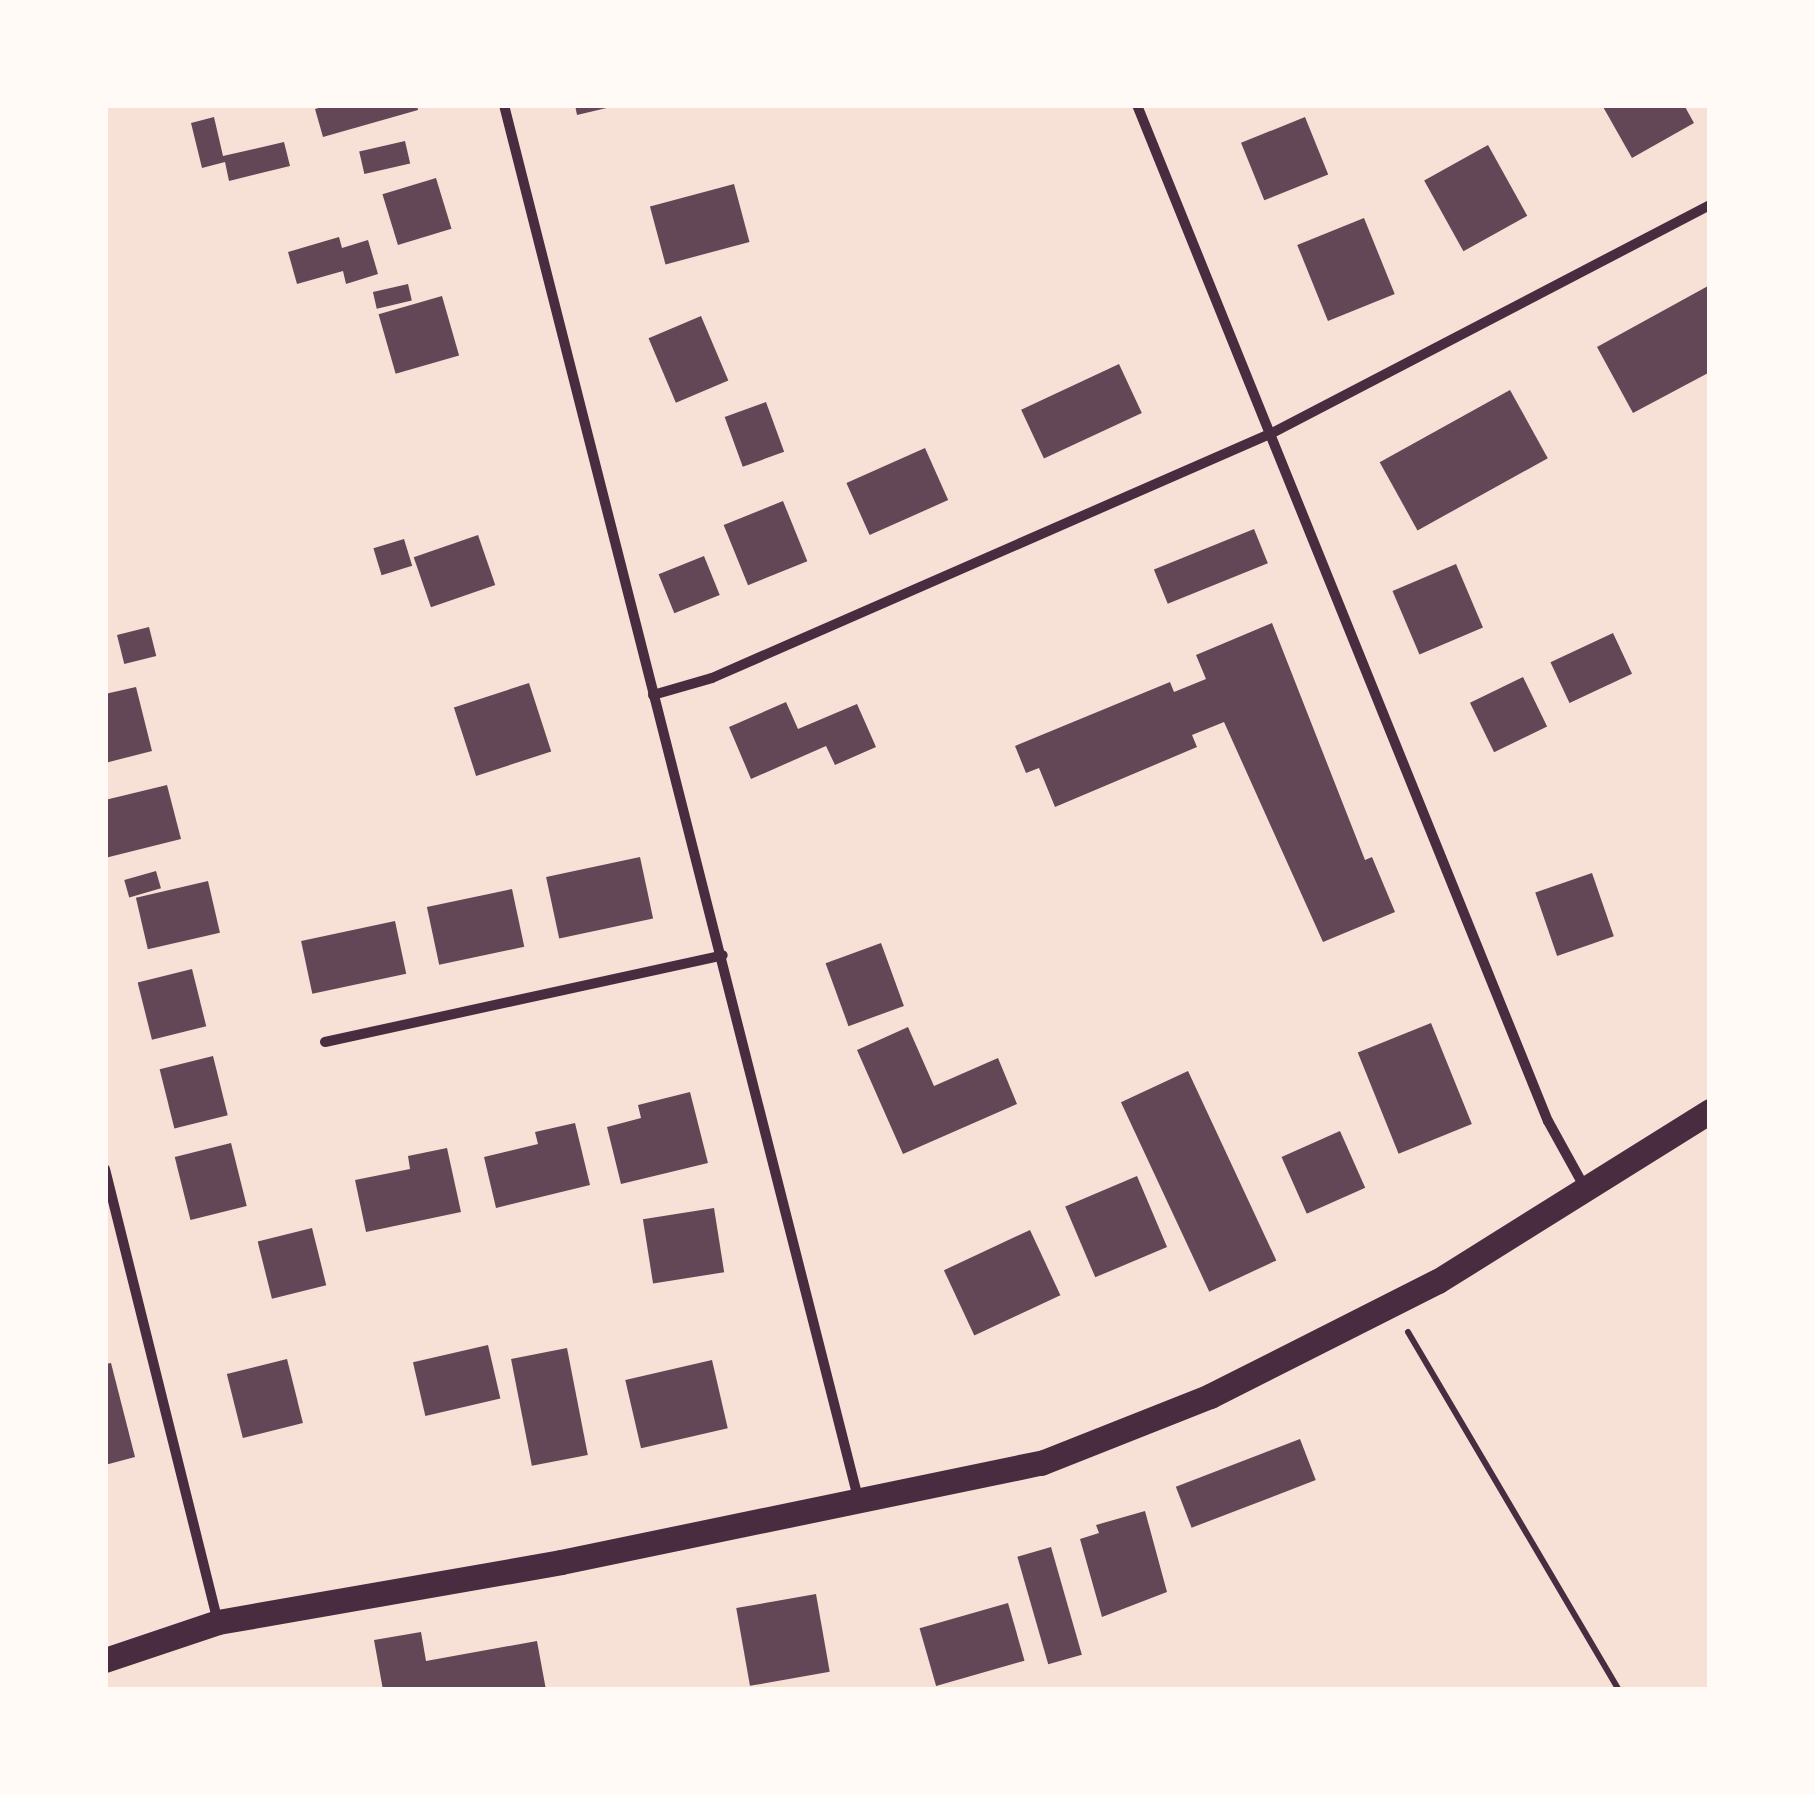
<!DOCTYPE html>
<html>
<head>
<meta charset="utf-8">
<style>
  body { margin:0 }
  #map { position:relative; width:1815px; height:1795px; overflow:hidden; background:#f7e1d7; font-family:Overpass,sans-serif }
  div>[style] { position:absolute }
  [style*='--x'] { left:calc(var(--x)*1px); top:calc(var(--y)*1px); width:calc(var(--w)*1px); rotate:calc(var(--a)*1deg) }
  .building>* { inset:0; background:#644757; transform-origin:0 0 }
  .path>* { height:6px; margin:-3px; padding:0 3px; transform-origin:3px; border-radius:3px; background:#4a2c40 }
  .minor>* { height:10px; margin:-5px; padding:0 5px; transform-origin:5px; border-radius:5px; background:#4a2c40 }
  .primary>* { height:25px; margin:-12.5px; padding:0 12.5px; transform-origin:12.5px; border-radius:12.5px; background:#4a2c40 }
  span { translate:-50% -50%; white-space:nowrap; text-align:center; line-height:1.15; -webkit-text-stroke:10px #fffaf5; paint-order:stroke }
  .frame { position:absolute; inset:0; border:108px solid #fffaf5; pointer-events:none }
</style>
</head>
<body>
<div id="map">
  <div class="building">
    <div style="clip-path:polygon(329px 105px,417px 105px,418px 110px,323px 137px,315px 109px)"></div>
    <div style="clip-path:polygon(575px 105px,615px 105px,615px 106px,577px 115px)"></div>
    <div style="clip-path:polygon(1602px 105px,1684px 105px,1694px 123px,1632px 158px)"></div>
    <div style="clip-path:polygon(214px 117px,223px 156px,284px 142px,290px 166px,229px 181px,225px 162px,202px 168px,191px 123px)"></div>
    <div style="left:1305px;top:117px;width:62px;height:69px;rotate:68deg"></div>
    <div style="left:405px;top:141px;width:23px;height:47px;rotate:77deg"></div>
    <div style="left:1488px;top:145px;width:81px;height:73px;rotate:61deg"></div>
    <div style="left:436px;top:178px;width:53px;height:56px;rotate:73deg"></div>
    <div style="left:734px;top:184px;width:60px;height:87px;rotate:75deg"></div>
    <div style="left:1364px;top:218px;width:82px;height:72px;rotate:68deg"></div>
    <div style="clip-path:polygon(339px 237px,342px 248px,368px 240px,378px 274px,346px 284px,343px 271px,297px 284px,288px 252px)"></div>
    <div style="left:408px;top:284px;width:17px;height:36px;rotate:77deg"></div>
    <div style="clip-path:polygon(1708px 286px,1710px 372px,1633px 413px,1597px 347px)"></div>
    <div style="left:442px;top:296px;width:62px;height:66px;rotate:74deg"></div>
    <div style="left:701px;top:316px;width:70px;height:57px;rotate:67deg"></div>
    <div style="left:1119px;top:364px;width:54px;height:108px;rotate:65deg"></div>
    <div style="left:1510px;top:390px;width:78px;height:149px;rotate:61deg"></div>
    <div style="left:766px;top:402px;width:53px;height:44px;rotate:70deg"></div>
    <div style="left:925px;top:448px;width:57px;height:86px;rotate:66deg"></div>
    <div style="left:783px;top:501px;width:65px;height:64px;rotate:68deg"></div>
    <div style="left:1254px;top:529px;width:37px;height:108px;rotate:68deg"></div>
    <div style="left:478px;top:535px;width:53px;height:68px;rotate:71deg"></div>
    <div style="left:404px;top:539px;width:28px;height:32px;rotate:73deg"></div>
    <div style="left:704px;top:556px;width:42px;height:49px;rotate:68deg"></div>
    <div style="left:1456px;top:564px;width:69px;height:69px;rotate:67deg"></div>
    <div style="clip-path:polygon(1272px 623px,1365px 860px,1372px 857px,1395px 912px,1323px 942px,1224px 722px,1192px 735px,1197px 747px,1055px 807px,1039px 768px,1026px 773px,1015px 746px,1170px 682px,1174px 692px,1206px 679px,1196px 655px)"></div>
    <div style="left:149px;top:627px;width:30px;height:33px;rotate:76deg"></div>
    <div style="left:1613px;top:633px;width:45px;height:69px;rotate:65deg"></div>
    <div style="left:1523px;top:677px;width:55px;height:59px;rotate:64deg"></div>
    <div style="left:529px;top:683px;width:72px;height:79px;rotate:72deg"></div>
    <div style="clip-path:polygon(136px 687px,152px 751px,105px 763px,105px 694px)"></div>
    <div style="clip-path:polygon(786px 702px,798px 729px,857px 704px,876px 747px,835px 765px,826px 746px,751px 779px,729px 727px)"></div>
    <div style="clip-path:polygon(167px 785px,181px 839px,105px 858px,105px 800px)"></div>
    <div style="left:640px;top:857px;width:63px;height:96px;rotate:78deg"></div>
    <div style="left:156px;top:871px;width:18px;height:33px;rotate:74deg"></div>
    <div style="left:1592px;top:873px;width:67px;height:60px;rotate:71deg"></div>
    <div style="left:208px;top:881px;width:53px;height:74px;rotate:77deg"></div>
    <div style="left:512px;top:889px;width:59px;height:87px;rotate:78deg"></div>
    <div style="left:395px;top:921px;width:54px;height:96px;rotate:78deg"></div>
    <div style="left:881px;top:943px;width:67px;height:59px;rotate:70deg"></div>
    <div style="left:192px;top:969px;width:59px;height:56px;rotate:76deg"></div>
    <div style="left:1431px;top:1023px;width:109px;height:79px;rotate:68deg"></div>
    <div style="clip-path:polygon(908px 1027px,934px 1086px,998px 1058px,1017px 1104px,903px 1154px,857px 1050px)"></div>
    <div style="left:213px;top:1056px;width:61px;height:55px;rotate:76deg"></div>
    <div style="left:1188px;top:1071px;width:209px;height:74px;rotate:65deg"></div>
    <div style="clip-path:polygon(690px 1092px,708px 1163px,621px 1184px,607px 1127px,641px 1118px,638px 1105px)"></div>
    <div style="clip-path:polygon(575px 1123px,590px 1185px,496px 1208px,484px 1157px,538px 1144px,535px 1132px)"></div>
    <div style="left:1340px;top:1131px;width:62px;height:64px;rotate:66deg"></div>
    <div style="left:231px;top:1143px;width:65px;height:58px;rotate:76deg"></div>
    <div style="clip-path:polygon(447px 1148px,461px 1212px,366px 1232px,355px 1180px,410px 1169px,408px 1156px)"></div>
    <div style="left:1137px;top:1176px;width:77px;height:78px;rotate:67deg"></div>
    <div style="left:714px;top:1208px;width:65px;height:72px;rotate:81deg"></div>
    <div style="left:312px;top:1228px;width:59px;height:56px;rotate:76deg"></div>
    <div style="left:1030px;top:1230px;width:72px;height:95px;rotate:65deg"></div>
    <div style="left:488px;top:1345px;width:55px;height:77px;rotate:77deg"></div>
    <div style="left:567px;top:1348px;width:109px;height:57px;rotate:79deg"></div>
    <div style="left:287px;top:1359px;width:66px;height:62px;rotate:76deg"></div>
    <div style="left:712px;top:1360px;width:70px;height:89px;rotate:77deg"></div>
    <div style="clip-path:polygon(111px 1363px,135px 1457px,105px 1465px,105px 1364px)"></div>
    <div style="left:1300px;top:1439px;width:44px;height:133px;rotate:69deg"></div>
    <div style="clip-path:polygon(1145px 1511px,1167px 1592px,1102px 1617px,1080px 1539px,1099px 1533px,1096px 1525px)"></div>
    <div style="left:1051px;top:1547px;width:112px;height:35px;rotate:74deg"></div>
    <div style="left:816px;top:1594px;width:79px;height:81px;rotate:80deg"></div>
    <div style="left:1008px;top:1603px;width:60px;height:92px;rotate:74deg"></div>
    <div style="clip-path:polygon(421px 1632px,426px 1661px,537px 1641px,546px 1690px,383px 1690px,374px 1640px)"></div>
  </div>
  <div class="path">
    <div style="--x:1408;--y:1332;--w:416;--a:59.5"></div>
  </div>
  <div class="minor">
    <div style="--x:504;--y:105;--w:1437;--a:75.74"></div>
    <div style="--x:1137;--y:105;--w:1096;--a:67.98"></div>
    <div style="--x:1548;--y:1121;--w:77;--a:61.1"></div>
    <div style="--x:653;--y:695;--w:61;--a:-16.1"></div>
    <div style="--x:712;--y:678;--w:611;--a:-23.63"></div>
    <div style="--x:1272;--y:433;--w:494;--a:-27.5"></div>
    <div style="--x:325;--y:1042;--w:407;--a:-12.3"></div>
    <div style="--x:105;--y:1169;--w:466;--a:76"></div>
  </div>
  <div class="primary">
    <div style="--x:105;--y:1660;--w:119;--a:-18.6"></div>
    <div style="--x:218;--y:1622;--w:348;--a:-9.9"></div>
    <div style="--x:561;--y:1562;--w:490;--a:-11.7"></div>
    <div style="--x:1041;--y:1463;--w:182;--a:-21.6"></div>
    <div style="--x:1210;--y:1396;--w:255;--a:-26.8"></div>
    <div style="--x:1438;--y:1281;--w:321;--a:-32"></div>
  </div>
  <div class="frame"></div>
</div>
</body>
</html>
